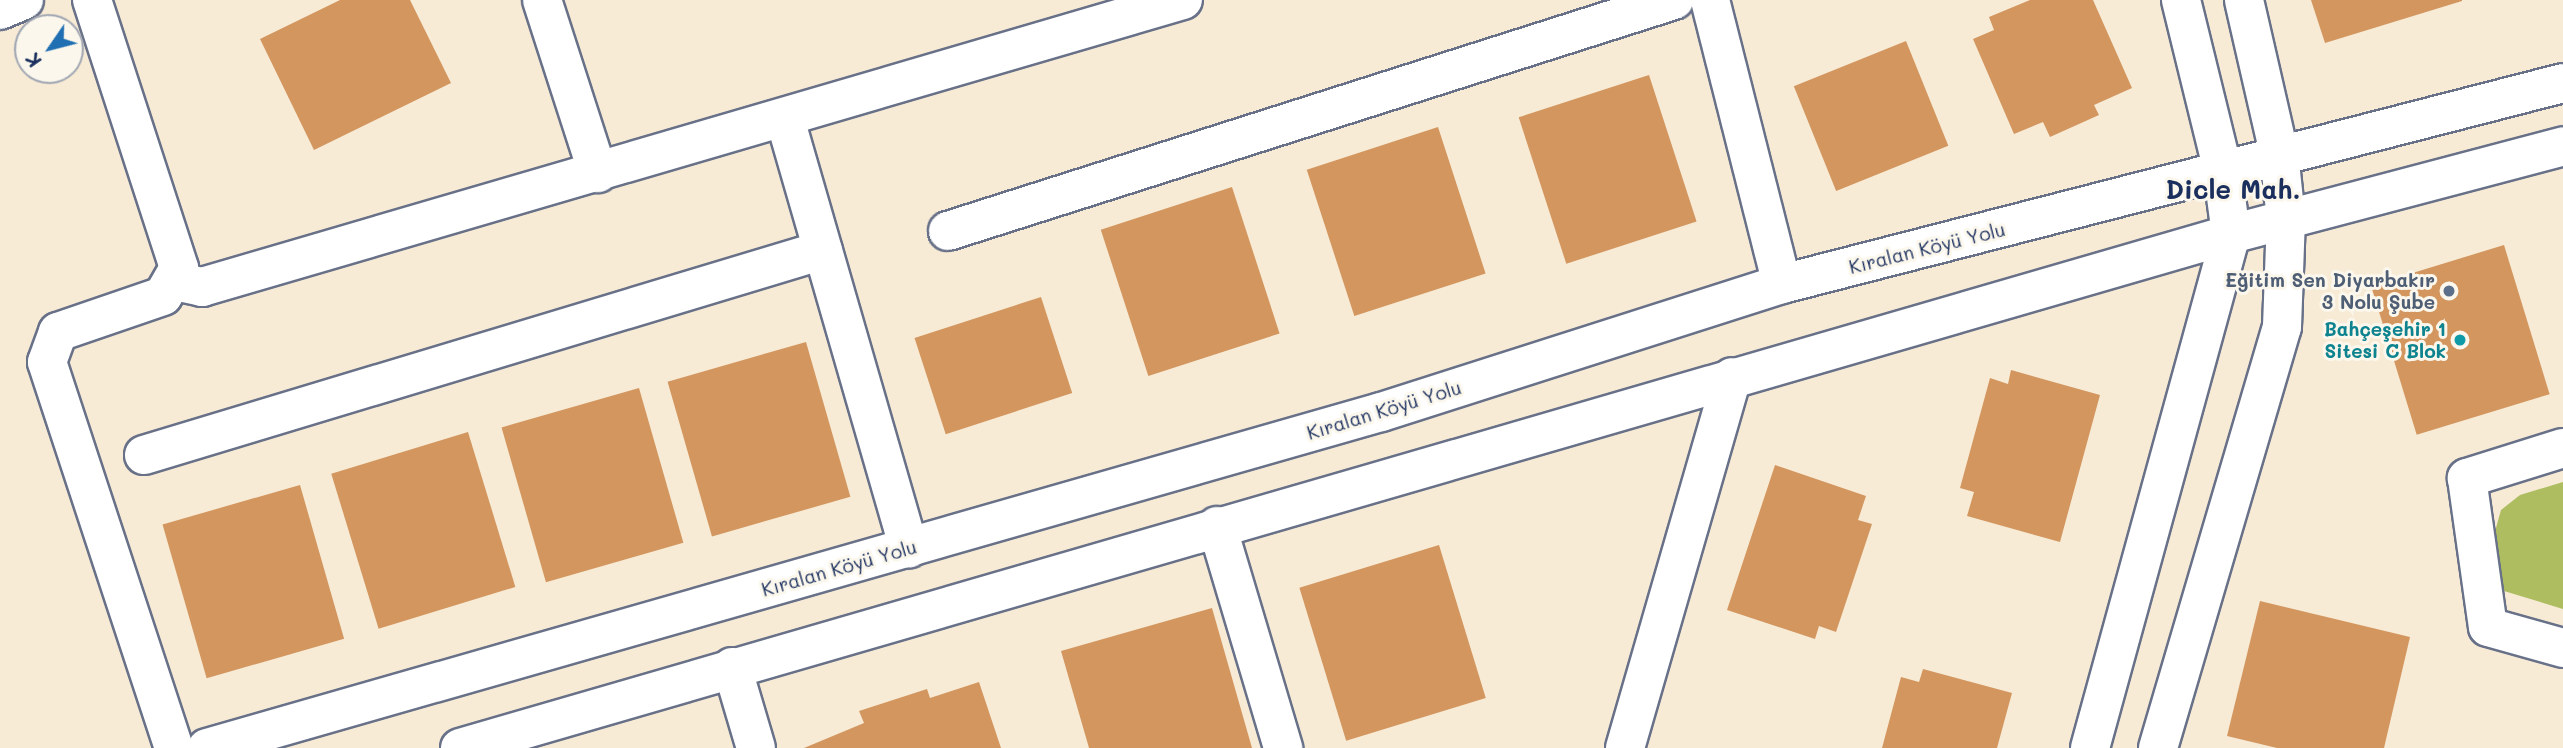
<!DOCTYPE html>
<html>
<head>
<meta charset="utf-8">
<style>
  body { margin:0 }
  #map { position:relative; width:2563px; height:748px; overflow:hidden; background:#f7ebd6; font-family:Mali,sans-serif }
  div>[style] { position:absolute }
  [style*='--x'] { left:calc(var(--x)*1px); top:calc(var(--y)*1px); width:calc(var(--w)*1px); rotate:calc(var(--a)*1deg) }
  .green>* { inset:0; background:#adbd5f }
  .building>* { inset:0; background:#d3965f; transform-origin:0 0 }
  .roads { filter:drop-shadow(2px 0 #687188) drop-shadow(-2px 0 #687188) drop-shadow(0 2px #687188) drop-shadow(0 -2px #687188) }
  .minor>* { height:38px; margin:-19px; padding:0 19px; transform-origin:19px; border-radius:19px; background:#fff }
  .dots>* { width:19px; height:19px; translate:-50% -50%; box-sizing:border-box; border:4px solid #fbf7ec; border-radius:50% }
  span { translate:-50% -50%; white-space:nowrap; text-align:center; line-height:1.15; -webkit-text-stroke:6px #fbf7ec; paint-order:stroke }
  .street-label { font-size:19px; color:#1b2f5e }
  .service-label { font-size:19px; color:#4e5e75; font-weight:700 }
  .right { translate:-100% -50%; text-align:right }
  .culture-label { font-size:19px; color:#0d838f; font-weight:700 }
  .district-label { font-size:26px; color:#1b2f5e; font-weight:700 }
  .north { position:absolute; left:14px; top:14px; width:70px; height:70px; box-sizing:border-box; background:#fbf7ec; border:2px solid #a1a7b3; border-radius:50%; rotate:235deg; font-size:19px; font-weight:700; line-height:28px; text-align:center; color:#1b2f5e }
  .north::after { content:''; display:block; margin:auto; width:24px; height:32px; background:#1f6fb2; clip-path:polygon(50% 0,100% 100%,50% 72%,0 100%) }
</style>
</head>
<body>
<div id="map">
  <div class="green">
    <div style="clip-path:polygon(2563px 482px,2563px 609px,2504px 591px,2489px 553px,2501px 510px,2520px 495px)"></div>
  </div>
  <div class="building">
    <div style="clip-path:polygon(340px 0,410px 0,451px 83px,314px 150px,260px 39px)"></div>
    <div style="clip-path:polygon(2030px 0,2093px 0,2132px 88px,2094px 105px,2099px 115px,2050px 137px,2043px 122px,2014px 134px,1973px 39px,1994px 30px,1989px 17px)"></div>
    <div style="clip-path:polygon(2311px 0,2462px 0,2462px 1px,2325px 43px)"></div>
    <div style="left:1906px;top:41px;width:113px;height:121px;rotate:68deg"></div>
    <div style="left:1649px;top:75px;width:154px;height:137px;rotate:72deg"></div>
    <div style="left:1438px;top:127px;width:154px;height:138px;rotate:72deg"></div>
    <div style="left:1232px;top:187px;width:154px;height:138px;rotate:72deg"></div>
    <div style="left:2504px;top:245px;width:156px;height:139px;rotate:73deg"></div>
    <div style="left:1041px;top:297px;width:101px;height:133px;rotate:72deg"></div>
    <div style="left:806px;top:342px;width:161px;height:144px;rotate:74deg"></div>
    <div style="clip-path:polygon(2011px 370px,2100px 395px,2060px 542px,1967px 516px,1974px 492px,1960px 488px,1990px 378px,2008px 384px)"></div>
    <div style="left:639px;top:388px;width:161px;height:143px;rotate:74deg"></div>
    <div style="left:468px;top:432px;width:162px;height:143px;rotate:73deg"></div>
    <div style="clip-path:polygon(1775px 465px,1866px 496px,1858px 520px,1872px 524px,1836px 632px,1819px 626px,1815px 639px,1727px 610px)"></div>
    <div style="left:300px;top:485px;width:160px;height:143px;rotate:74deg"></div>
    <div style="left:1439px;top:545px;width:160px;height:146px;rotate:73deg"></div>
    <div style="clip-path:polygon(2260px 601px,2410px 637px,2384px 748px,2277px 748px,2227px 736px)"></div>
    <div style="clip-path:polygon(1212px 608px,1252px 748px,1089px 748px,1061px 651px)"></div>
    <div style="clip-path:polygon(1923px 669px,2012px 693px,1997px 748px,1882px 748px,1901px 677px,1919px 682px)"></div>
    <div style="clip-path:polygon(979px 682px,1001px 748px,804px 748px,864px 723px,859px 711px,927px 689px,930px 698px)"></div>
  </div>
  <div class="roads">
    <div class="minor">
      <div style="--x:92;--y:0;--w:282;--a:72"></div>
      <div style="--x:179;--y:268;--w:32;--a:120"></div>
      <div style="--x:163;--y:296;--w:111;--a:161.1"></div>
      <div style="--x:58;--y:332;--w:32;--a:110"></div>
      <div style="--x:47;--y:362;--w:406;--a:71.8"></div>
      <div style="--x:542;--y:0;--w:182;--a:72.1"></div>
      <div style="--x:1710;--y:0;--w:293;--a:75.8"></div>
      <div style="--x:0;--y:10;--w:26;--a:-23"></div>
      <div style="--x:785;--y:119;--w:447;--a:73.9"></div>
      <div style="--x:948;--y:231;--w:762;--a:-17.65"></div>
      <div style="--x:174;--y:281;--w:29;--a:12"></div>
      <div style="--x:202;--y:287;--w:1022;--a:-16.31"></div>
      <div style="--x:2563;--y:448;--w:101;--a:162.6"></div>
      <div style="--x:2467;--y:478;--w:150;--a:82"></div>
      <div style="--x:2488;--y:627;--w:78;--a:15.6"></div>
      <div style="--x:144;--y:455;--w:709;--a:-16.8"></div>
      <div style="--x:1217;--y:526;--w:232;--a:73.4"></div>
      <div style="--x:732;--y:667;--w:84;--a:73.5"></div>
      <div style="--x:207;--y:748;--w:1221;--a:-15.97"></div>
      <div style="--x:1381;--y:412;--w:421;--a:-17.7"></div>
      <div style="--x:1782;--y:284;--w:806;--a:-14.43"></div>
      <div style="--x:460;--y:748;--w:1844;--a:-16.18"></div>
      <div style="--x:2231;--y:234;--w:343;--a:-14.8"></div>
      <div style="--x:1625;--y:748;--w:386;--a:-73.9"></div>
      <div style="--x:2090;--y:748;--w:533;--a:-74.66"></div>
      <div style="--x:2231;--y:234;--w:68;--a:-97.7"></div>
      <div style="--x:2222;--y:167;--w:172;--a:-103.8"></div>
      <div style="--x:2158;--y:748;--w:439;--a:-73.6"></div>
      <div style="--x:2282;--y:327;--w:108;--a:-87.9"></div>
      <div style="--x:2286;--y:219;--w:66;--a:-96.1"></div>
      <div style="--x:2279;--y:153;--w:157;--a:-102.9"></div>
    </div>
  </div>
  <div class="dots">
    <div style="left:2449px;top:291px;background:#5c6f8a"></div>
    <div style="left:2460px;top:340px;background:#0f9aa8"></div>
  </div>
  <div class="street-label">
    <span style="left:1927px;top:248px;rotate:-14deg">Kıralan Köyü Yolu</span>
    <span style="left:1384px;top:410px;rotate:-17deg">Kıralan Köyü Yolu</span>
    <span style="left:839px;top:568px;rotate:-16deg">Kıralan Köyü Yolu</span>
  </div>
  <div class="service-label">
    <span class="right" style="left:2435px;top:291px">Eğitim Sen Diyarbakır<br>3 Nolu Şube</span>
  </div>
  <div class="culture-label">
    <span class="right" style="left:2446px;top:340px">Bahçeşehir 1<br>Sitesi C Blok</span>
  </div>
  <div class="district-label">
    <span style="left:2233px;top:190px">Dicle Mah.</span>
  </div>
  <div class="north">K</div>
</div>
</body>
</html>
